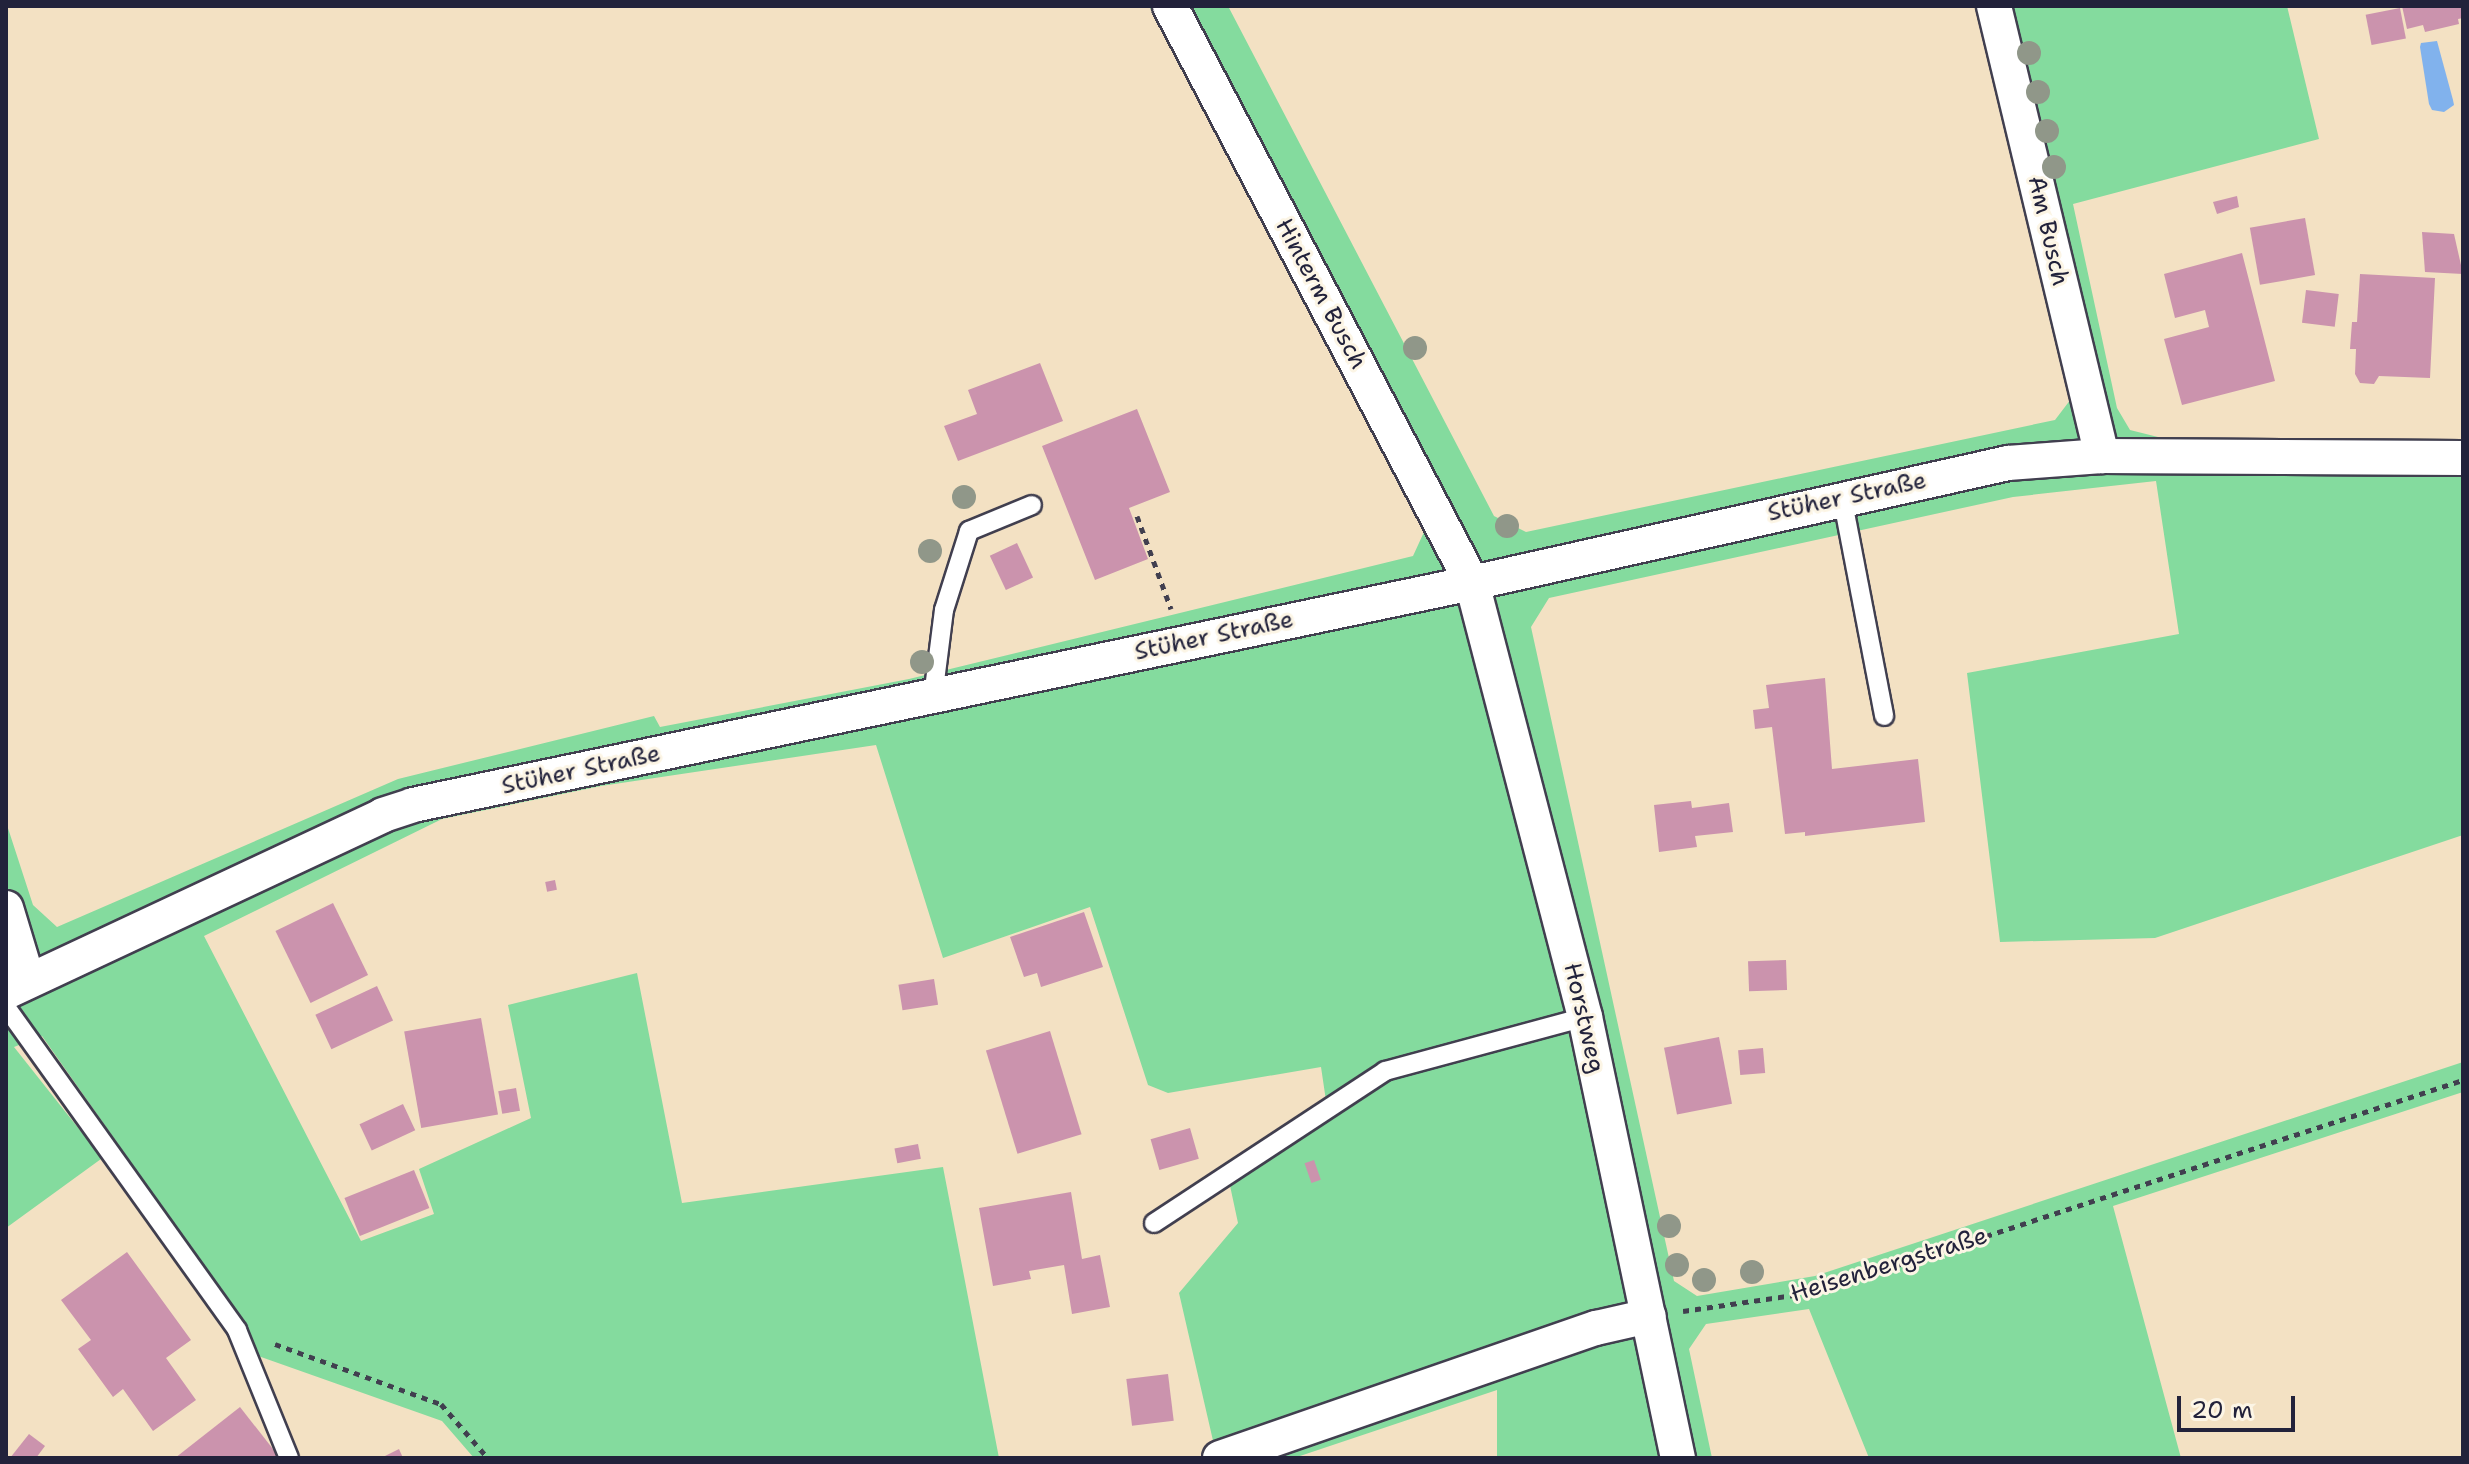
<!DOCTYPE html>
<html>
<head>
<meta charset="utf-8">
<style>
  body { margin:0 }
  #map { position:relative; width:2469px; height:1464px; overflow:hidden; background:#f3e1c3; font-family:"Shantell Sans",sans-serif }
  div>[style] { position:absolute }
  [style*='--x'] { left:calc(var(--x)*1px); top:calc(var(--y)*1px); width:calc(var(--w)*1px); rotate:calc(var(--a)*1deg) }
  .green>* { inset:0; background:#84db9e }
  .water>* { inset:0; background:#81b2ed }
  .building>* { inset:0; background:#cb93ad; transform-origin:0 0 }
  .path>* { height:5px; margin-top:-2.5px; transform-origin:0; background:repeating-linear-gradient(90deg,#413f4f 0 6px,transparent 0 12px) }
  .roads { filter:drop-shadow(2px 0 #413f4f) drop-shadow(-2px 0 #413f4f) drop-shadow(0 2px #413f4f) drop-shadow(0 -2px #413f4f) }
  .lane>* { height:18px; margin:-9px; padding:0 9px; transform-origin:9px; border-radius:9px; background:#fff }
  .street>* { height:34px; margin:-17px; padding:0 17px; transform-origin:17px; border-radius:17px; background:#fff }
  .trees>* { width:24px; height:24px; margin:-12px; border-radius:50%; background:#909789 }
  span { translate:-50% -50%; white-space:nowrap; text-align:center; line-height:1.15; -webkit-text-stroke:6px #fcf5e5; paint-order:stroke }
  .street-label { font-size:24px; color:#22223b }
  .frame { position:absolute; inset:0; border:8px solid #22223b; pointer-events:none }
  .scale { position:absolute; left:2177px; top:1396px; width:118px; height:36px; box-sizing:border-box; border:4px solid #22223b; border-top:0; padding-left:10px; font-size:24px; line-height:28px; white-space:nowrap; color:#22223b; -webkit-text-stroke:6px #fcf5e5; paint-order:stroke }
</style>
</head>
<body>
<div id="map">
  <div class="green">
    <div style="clip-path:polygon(evenodd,1149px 6px,1228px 6px,1494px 516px,1526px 532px,2055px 420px,2074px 395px,1979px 6px,2287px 6px,2319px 139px,2073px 204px,2117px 408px,2130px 430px,2162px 438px,2463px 442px,2463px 835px,2155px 938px,2000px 942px,1967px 673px,2179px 634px,2156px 481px,2013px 497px,1549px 598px,1531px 627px,1674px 1281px,1697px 1296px,1815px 1276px,2463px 1062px,2463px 1092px,2113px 1206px,2181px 1458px,1869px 1458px,1809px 1309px,1706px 1324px,1689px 1349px,1712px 1458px,1497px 1458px,1497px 1390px,1294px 1458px,1217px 1458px,1179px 1293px,1238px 1223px,1229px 1181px,1329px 1121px,1321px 1067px,1168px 1093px,1148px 1085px,1090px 907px,943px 958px,876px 745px,601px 786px,442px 819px,204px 936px,361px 1241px,434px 1214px,419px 1169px,531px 1118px,508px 1005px,637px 973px,682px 1203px,943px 1167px,999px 1458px,474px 1458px,442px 1421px,241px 1350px,101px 1159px,6px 1228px,6px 822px,33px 905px,57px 927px,398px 779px,654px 716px,660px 727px,909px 679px,1413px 556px,1424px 532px,1149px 6px,42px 1036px,118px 1144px,102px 1158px,14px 1047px,42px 1036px)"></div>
  </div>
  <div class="water">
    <div style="clip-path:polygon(2437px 41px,2453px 100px,2454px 105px,2444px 112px,2432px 110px,2429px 104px,2420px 47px,2421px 43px)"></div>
  </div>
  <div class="building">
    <div style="clip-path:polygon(2402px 6px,2461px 6px,2463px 18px,2458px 19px,2459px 24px,2425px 32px,2423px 25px,2407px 29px)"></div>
    <div style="left:2400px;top:8px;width:31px;height:35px;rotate:79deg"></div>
    <div style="clip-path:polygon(2237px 196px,2239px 207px,2217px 214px,2213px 202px)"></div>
    <div style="left:2305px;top:218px;width:58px;height:56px;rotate:80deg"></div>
    <div style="clip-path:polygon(2422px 232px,2454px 234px,2463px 274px,2425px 272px)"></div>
    <div style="clip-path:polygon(2242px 253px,2275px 381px,2182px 405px,2164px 339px,2209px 327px,2205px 310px,2175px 318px,2164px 274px)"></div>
    <div style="clip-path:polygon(2360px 274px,2435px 278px,2430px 378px,2379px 376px,2374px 384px,2360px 383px,2355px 374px,2356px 349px,2350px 349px,2352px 322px,2357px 322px)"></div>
    <div style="left:2306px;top:290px;width:33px;height:33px;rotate:7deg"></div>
    <div style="clip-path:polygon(1040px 363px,1063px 421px,958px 461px,944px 426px,977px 414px,968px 390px)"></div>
    <div style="clip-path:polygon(1137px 409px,1170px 492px,1129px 508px,1148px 559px,1095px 580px,1042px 446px)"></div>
    <div style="left:1017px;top:543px;width:38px;height:30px;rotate:65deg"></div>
    <div style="clip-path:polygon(1825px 678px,1832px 769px,1918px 759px,1925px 822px,1805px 836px,1805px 832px,1785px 834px,1772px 727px,1755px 729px,1753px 710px,1769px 708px,1766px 685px)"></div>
    <div style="clip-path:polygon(1691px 801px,1692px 808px,1729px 803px,1733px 832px,1695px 836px,1697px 847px,1659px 852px,1654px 805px)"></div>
    <div style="left:555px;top:880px;width:10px;height:10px;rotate:79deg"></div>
    <div style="left:333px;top:903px;width:80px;height:64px;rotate:64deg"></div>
    <div style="clip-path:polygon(1084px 912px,1103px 967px,1041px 987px,1037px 973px,1024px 977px,1010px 937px)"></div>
    <div style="left:1786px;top:960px;width:30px;height:38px;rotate:88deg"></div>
    <div style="left:934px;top:979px;width:26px;height:36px;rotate:81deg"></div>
    <div style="left:377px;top:986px;width:38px;height:68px;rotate:65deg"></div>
    <div style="left:481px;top:1018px;width:98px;height:78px;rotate:80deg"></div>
    <div style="left:1050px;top:1031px;width:108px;height:67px;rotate:73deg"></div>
    <div style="left:1719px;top:1037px;width:68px;height:56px;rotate:79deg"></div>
    <div style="left:1763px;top:1048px;width:25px;height:25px;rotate:85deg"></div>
    <div style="left:516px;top:1088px;width:23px;height:18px;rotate:80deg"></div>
    <div style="left:403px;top:1104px;width:29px;height:48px;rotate:65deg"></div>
    <div style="left:1190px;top:1128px;width:32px;height:41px;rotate:74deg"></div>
    <div style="left:918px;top:1144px;width:15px;height:24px;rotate:79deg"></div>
    <div style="left:1314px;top:1160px;width:21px;height:10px;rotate:71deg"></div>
    <div style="left:414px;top:1170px;width:41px;height:75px;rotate:68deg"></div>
    <div style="clip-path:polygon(1071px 1192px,1082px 1259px,1100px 1255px,1110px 1307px,1072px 1314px,1064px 1265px,1029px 1271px,1031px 1279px,993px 1286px,979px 1208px)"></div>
    <div style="clip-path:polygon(127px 1252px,191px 1340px,166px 1358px,196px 1400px,153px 1431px,123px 1389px,113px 1397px,78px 1349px,91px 1340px,61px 1300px)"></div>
    <div style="left:1168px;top:1374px;width:47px;height:42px;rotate:83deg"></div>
    <div style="clip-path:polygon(240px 1407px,280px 1458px,175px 1458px)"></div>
    <div style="clip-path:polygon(29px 1434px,45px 1446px,36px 1458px,10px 1458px)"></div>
    <div style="clip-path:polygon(399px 1449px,403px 1458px,381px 1458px)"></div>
  </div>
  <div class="path">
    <div style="--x:1137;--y:516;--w:99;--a:69.9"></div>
    <div style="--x:1683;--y:1311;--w:133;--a:-8.2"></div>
    <div style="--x:1815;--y:1292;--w:682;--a:-18.12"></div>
    <div style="--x:275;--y:1344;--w:177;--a:19.9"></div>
    <div style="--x:441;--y:1404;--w:72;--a:49"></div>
  </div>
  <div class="roads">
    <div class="lane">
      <div style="--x:1842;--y:497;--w:223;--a:79.1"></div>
      <div style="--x:933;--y:697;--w:88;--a:-82.8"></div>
      <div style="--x:944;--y:610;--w:83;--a:-72.4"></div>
      <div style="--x:969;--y:531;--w:68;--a:-22.4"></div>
      <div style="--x:6;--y:1007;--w:397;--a:54.4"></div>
      <div style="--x:237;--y:1330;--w:138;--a:67.9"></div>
      <div style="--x:1154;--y:1223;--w:277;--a:-33.3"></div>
      <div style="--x:1385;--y:1071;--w:207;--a:-15.1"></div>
    </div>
    <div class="street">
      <div style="--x:1170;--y:6;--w:651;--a:62.37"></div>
      <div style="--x:1472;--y:583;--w:448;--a:75.4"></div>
      <div style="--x:1585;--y:1017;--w:451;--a:78.1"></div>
      <div style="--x:1994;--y:6;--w:463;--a:76.5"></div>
      <div style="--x:6;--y:908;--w:76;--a:73.2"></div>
      <div style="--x:6;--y:992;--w:416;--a:-25.1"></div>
      <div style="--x:383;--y:815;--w:32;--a:-18"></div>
      <div style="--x:413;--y:805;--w:1082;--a:-11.84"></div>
      <div style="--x:1472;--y:583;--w:549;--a:-12.62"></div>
      <div style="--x:2008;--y:463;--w:94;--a:-4.3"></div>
      <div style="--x:2102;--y:456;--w:361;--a:0.3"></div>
      <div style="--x:1220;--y:1458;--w:398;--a:-19.1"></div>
      <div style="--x:1596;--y:1328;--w:54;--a:-12.8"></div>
    </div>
  </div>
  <div class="trees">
    <div style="left:2029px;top:53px"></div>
    <div style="left:2038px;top:92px"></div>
    <div style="left:2047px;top:131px"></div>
    <div style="left:2054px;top:167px"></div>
    <div style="left:1415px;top:348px"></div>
    <div style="left:964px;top:497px"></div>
    <div style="left:1507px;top:526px"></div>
    <div style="left:930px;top:551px"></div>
    <div style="left:922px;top:662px"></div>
    <div style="left:1669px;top:1226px"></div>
    <div style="left:1677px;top:1265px"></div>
    <div style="left:1752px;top:1272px"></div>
    <div style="left:1704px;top:1280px"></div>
  </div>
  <div class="street-label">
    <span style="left:2048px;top:231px;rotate:77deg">Am Busch</span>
    <span style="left:1321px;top:294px;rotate:62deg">Hinterm Busch</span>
    <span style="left:1847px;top:497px;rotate:-12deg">Stüher Straße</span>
    <span style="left:1214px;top:636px;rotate:-12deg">Stüher Straße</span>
    <span style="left:581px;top:770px;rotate:-12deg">Stüher Straße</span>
    <span style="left:1584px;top:1018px;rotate:77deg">Horstweg</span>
    <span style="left:1889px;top:1265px;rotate:-17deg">Heisenbergstraße</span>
  </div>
  <div class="frame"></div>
  <div class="scale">20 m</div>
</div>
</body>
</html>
